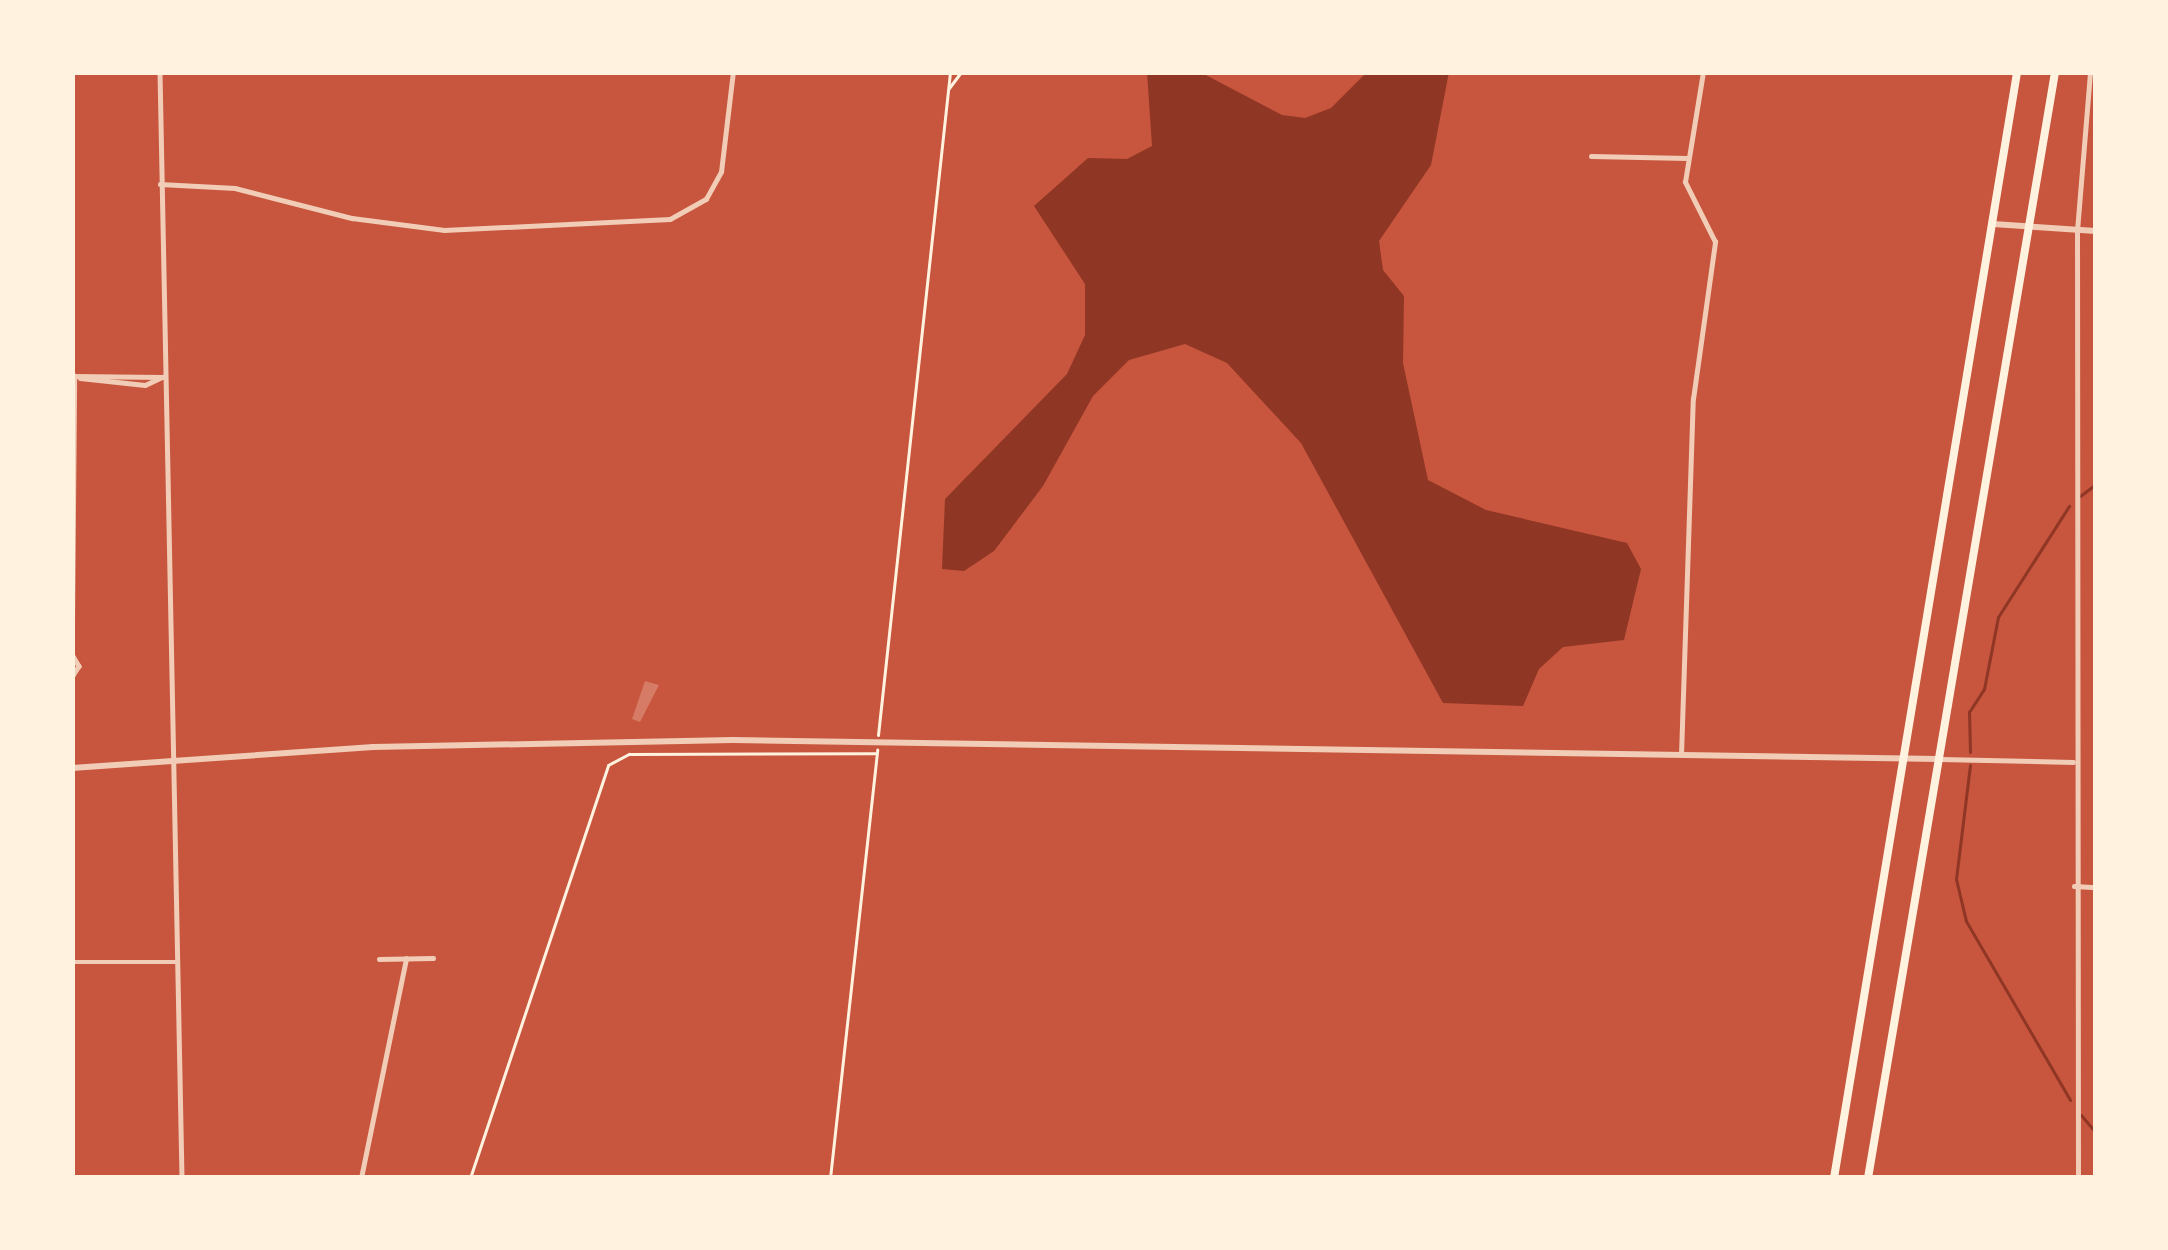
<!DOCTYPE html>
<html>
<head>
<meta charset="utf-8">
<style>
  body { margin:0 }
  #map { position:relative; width:2168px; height:1250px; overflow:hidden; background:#c8553d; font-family:Cabin,sans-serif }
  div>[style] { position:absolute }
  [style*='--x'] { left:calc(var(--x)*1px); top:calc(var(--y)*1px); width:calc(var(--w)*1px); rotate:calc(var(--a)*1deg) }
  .water>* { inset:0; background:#8f3625 }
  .stream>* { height:3px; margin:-1.5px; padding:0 1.5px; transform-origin:1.5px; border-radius:1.5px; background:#8f3625 }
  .building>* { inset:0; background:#d67c66 }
  .path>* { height:3px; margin:-1.5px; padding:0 1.5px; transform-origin:1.5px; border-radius:1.5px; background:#fff3e0 }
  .minor>* { height:4.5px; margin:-2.25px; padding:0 2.25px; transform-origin:2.25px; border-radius:2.25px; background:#f1ccb7 }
  .tertiary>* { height:6px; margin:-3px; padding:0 3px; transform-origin:3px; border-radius:3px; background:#f1ccb7 }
  .primary>* { height:8px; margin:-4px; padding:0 4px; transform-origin:4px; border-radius:4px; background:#fff3e0 }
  span { translate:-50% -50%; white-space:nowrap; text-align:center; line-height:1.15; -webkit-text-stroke:9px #fff3e0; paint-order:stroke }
  .frame { position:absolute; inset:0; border:75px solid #fff3e0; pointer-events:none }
</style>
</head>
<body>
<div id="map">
  <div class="water">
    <div style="clip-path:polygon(1147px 72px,1200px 72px,1282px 115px,1305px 118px,1331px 108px,1367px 72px,1449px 72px,1431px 165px,1379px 241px,1383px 270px,1404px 296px,1403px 363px,1428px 480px,1486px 510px,1627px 543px,1641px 569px,1624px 640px,1563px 647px,1539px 669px,1523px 706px,1443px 703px,1301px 443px,1227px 363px,1185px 344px,1129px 360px,1093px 396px,1043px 486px,994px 551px,964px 571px,942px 569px,945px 499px,1067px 374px,1085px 335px,1085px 284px,1034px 206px,1088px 158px,1127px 159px,1152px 146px)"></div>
  </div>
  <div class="stream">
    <div style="--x:2080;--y:496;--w:20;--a:-37"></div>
    <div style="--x:1970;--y:752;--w:40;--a:-91.4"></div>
    <div style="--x:1969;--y:712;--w:27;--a:-57"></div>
    <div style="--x:1984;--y:689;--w:73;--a:-79"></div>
    <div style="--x:1998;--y:617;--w:132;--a:-57.4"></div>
    <div style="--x:1970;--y:765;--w:115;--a:97"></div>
    <div style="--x:1956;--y:879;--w:43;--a:76.6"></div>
    <div style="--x:1966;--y:921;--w:207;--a:59.8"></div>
    <div style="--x:2081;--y:1115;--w:23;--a:50"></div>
  </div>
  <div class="building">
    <div style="clip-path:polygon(645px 681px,659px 685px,640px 722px,632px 719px)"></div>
  </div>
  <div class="path">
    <div style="--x:949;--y:88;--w:20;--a:-53"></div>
    <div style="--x:878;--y:735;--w:667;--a:-83.8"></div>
    <div style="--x:470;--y:1178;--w:435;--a:-71.5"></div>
    <div style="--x:608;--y:765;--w:24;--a:-28"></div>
    <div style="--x:629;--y:754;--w:246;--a:-0.2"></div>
    <div style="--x:830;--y:1178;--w:431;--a:-83.7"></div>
  </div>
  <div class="minor">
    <div style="--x:160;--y:72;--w:1106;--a:88.86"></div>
    <div style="--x:385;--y:72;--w:86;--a:0"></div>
    <div style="--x:1591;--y:156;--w:96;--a:1.2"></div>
    <div style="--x:160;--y:184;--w:75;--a:3.1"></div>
    <div style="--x:235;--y:188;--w:121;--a:14.4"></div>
    <div style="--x:352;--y:218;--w:93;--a:7.4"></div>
    <div style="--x:444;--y:230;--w:226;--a:-2.8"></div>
    <div style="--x:670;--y:219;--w:41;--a:-29.1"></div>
    <div style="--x:706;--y:199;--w:31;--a:-61"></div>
    <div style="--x:721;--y:172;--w:101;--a:-83.2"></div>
    <div style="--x:73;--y:376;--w:89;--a:0.6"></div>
    <div style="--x:80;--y:378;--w:65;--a:6.1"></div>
    <div style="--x:145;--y:385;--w:19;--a:-25"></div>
    <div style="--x:72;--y:624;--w:248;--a:-89.5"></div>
    <div style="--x:72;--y:654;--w:14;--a:60"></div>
    <div style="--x:79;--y:666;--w:13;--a:122"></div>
    <div style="--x:1681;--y:755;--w:356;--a:-88.1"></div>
    <div style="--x:1693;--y:399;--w:159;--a:-82"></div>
    <div style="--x:1715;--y:242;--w:67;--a:-116.6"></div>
    <div style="--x:1685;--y:182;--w:111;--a:-80.7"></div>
    <div style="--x:1941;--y:759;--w:132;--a:1.3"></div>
    <div style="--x:2074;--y:886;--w:22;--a:3"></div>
    <div style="--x:379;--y:959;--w:54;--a:-1.1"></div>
    <div style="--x:72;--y:962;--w:104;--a:0"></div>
    <div style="--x:361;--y:1178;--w:224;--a:-78.4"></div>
    <div style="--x:2078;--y:1178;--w:947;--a:-90.06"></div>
    <div style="--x:2077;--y:231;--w:160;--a:-85.3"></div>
  </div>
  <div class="tertiary">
    <div style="--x:1993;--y:224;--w:103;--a:3.9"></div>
    <div style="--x:72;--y:768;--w:302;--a:-4"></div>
    <div style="--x:373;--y:747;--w:360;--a:-1.1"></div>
    <div style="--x:733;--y:740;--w:1205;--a:0.9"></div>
  </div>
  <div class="primary">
    <div style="--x:1834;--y:1178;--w:1121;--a:-80.6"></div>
    <div style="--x:1868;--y:1178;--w:1122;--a:-80.4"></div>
  </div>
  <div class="frame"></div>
</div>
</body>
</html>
